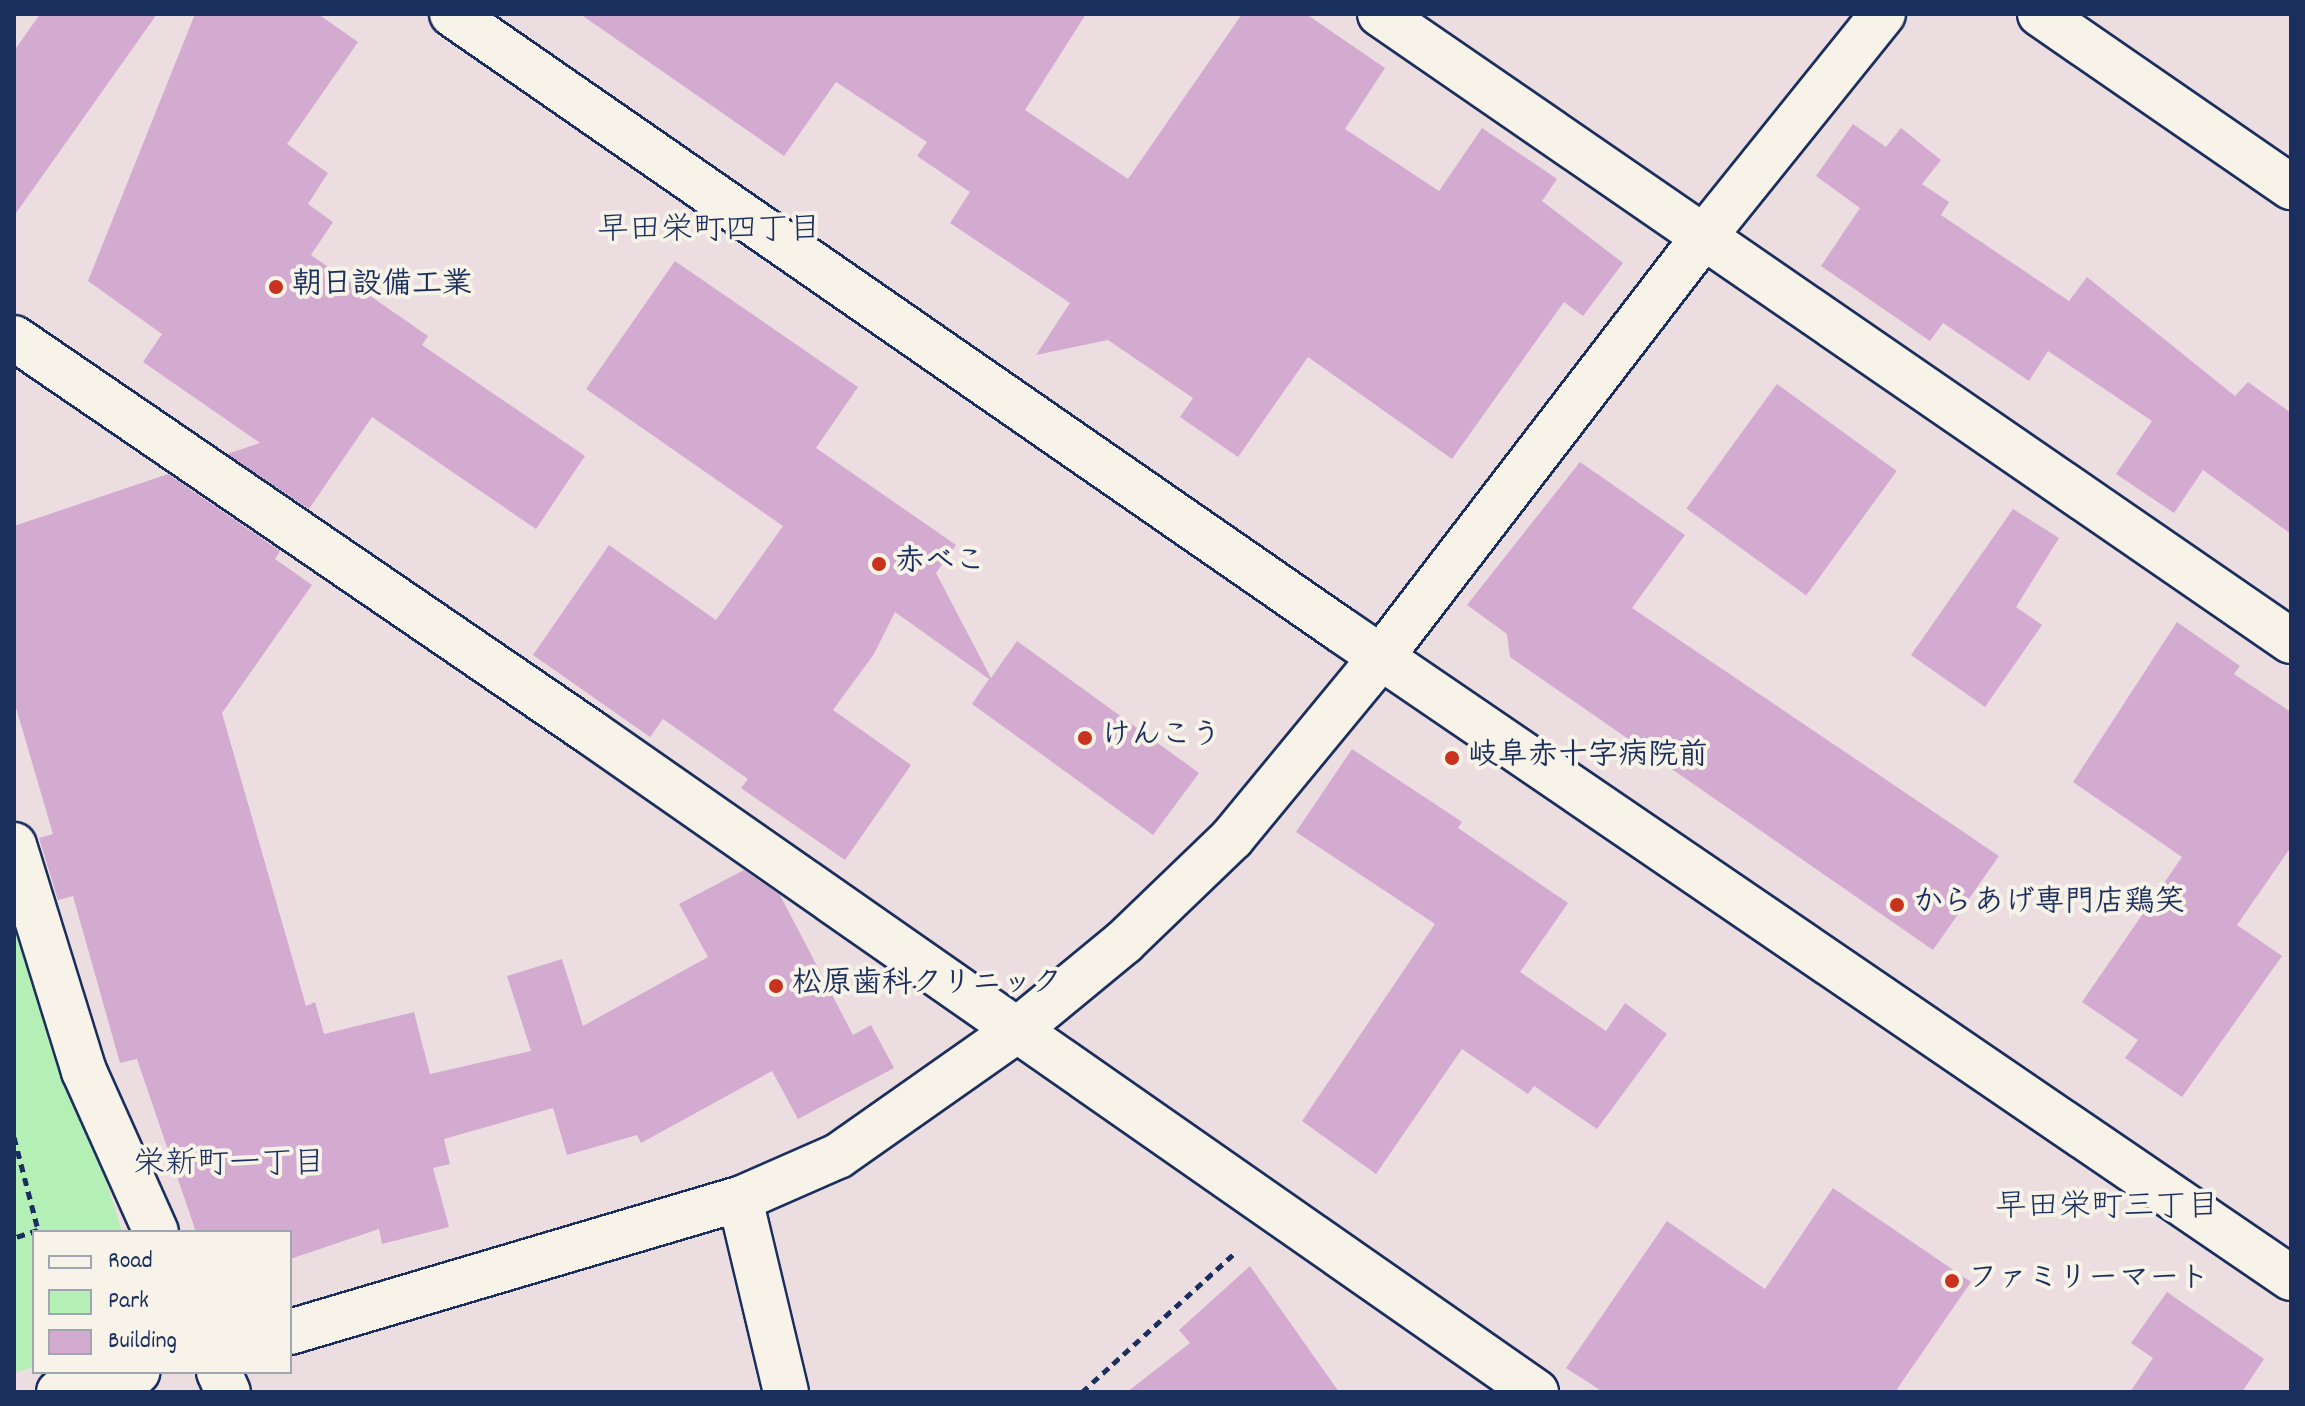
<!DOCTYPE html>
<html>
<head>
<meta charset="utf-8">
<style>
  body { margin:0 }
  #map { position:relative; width:2305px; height:1406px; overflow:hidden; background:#ecdde1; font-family:Dekko,"Klee One",sans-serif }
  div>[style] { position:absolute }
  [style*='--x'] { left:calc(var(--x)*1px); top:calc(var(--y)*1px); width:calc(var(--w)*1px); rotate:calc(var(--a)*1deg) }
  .green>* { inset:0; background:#b4f0b5 }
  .building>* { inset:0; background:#d4abd0; transform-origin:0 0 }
  .path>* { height:5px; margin-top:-2.5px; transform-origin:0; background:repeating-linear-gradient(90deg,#1b2f5e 0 8px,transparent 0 14px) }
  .roads { filter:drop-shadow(2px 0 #1b2f5e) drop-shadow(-2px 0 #1b2f5e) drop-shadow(0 2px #1b2f5e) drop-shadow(0 -2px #1b2f5e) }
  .minor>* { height:44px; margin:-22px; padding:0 22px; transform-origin:22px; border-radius:22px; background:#f7f3e8 }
  .dots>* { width:22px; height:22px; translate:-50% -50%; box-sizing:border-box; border:4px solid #f7f3e8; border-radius:50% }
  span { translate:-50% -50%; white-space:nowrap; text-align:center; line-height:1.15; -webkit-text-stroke:8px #f7f3e8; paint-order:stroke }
  .poi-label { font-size:30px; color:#1b2f5e; font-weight:700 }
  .left { translate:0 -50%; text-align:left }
  .neighbourhood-label { font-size:32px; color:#1b2f5e }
  .frame { position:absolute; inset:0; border:16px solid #1b2f5e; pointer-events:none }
  .legend { position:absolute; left:32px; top:1230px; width:260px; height:144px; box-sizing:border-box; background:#f7f3e8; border:2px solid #9fa5b1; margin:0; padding:10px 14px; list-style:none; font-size:24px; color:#1b2f5e }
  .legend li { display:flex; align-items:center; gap:16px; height:40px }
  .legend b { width:40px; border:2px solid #9fa5b1 }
</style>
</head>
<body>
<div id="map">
  <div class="green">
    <div style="clip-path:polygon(14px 881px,122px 1232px,34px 1232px,34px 1367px,14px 1373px)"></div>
  </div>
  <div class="building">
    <div style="clip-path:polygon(40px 14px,157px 14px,14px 216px,14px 51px)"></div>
    <div style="clip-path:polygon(195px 14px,318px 14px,358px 42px,287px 144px,328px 173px,308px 204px,333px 222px,311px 255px,428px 336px,422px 345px,585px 456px,536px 529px,372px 417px,309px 509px,227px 454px,260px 443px,143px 362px,162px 334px,88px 281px)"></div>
    <div style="clip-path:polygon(580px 14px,1086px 14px,1025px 110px,1128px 179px,1242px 14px,1306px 14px,1385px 68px,1345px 129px,1439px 191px,1482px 128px,1557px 179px,1542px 201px,1623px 263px,1583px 316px,1564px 302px,1452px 459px,1308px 357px,1238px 457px,1180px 417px,1193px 398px,1108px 340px,1036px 355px,1070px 303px,950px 223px,970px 192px,917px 156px,927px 142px,836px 82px,784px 156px)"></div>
    <div style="clip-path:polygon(1853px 124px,1886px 147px,1901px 128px,1941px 160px,1922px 184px,1949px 202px,1941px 215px,2069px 301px,2087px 277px,2235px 396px,2248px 382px,2291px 413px,2291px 534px,2203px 470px,2174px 513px,2116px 474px,2152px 421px,2048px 351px,2029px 381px,1943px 323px,1930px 341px,1821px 266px,1860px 208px,1816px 176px)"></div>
    <div style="clip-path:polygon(675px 261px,858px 387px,816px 448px,956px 545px,936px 573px,991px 678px,1017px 641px,1199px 773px,1153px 835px,972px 704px,989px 679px,895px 612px,874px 654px,833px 710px,911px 765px,845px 860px,741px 788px,748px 779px,663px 719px,650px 737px,533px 655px,609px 545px,716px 620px,783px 526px,586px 389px)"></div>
    <div style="left:1777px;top:384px;width:148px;height:154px;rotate:36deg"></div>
    <div style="clip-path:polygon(1580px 462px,1685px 535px,1632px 608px,1999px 856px,1933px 950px,1510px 657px,1507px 634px,1467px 605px)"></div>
    <div style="clip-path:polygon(168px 474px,280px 551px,275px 559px,312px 585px,222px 713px,306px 1006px,315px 1002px,324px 1034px,414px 1012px,430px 1074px,531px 1051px,507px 976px,562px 959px,583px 1026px,708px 957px,679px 904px,744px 870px,780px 895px,853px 1035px,871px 1025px,894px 1068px,798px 1119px,772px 1071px,641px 1143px,637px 1135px,567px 1155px,553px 1108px,444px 1139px,450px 1164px,433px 1168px,449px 1227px,382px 1244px,379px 1229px,290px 1259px,290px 1232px,196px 1232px,137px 1059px,120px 1063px,73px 896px,58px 900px,39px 838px,53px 834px,14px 701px,14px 526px)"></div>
    <div style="clip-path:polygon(2013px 509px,2059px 538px,2016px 607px,2042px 625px,1985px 707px,1911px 655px)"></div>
    <div style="clip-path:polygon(2177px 622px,2240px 666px,2234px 674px,2291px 712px,2291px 847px,2237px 925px,2282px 956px,2182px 1097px,2125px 1058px,2138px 1040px,2082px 1002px,2182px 857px,2073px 782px)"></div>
    <div style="clip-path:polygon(1352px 749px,1462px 822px,1458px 828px,1568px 903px,1520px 972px,1606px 1031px,1625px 1003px,1667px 1034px,1597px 1129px,1534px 1086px,1528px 1094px,1462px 1049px,1376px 1174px,1302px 1121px,1435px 924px,1296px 832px)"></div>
    <div style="clip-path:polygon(1833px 1188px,1971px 1282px,1895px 1392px,1603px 1392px,1566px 1368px,1667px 1221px,1765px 1289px)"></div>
    <div style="clip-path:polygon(1250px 1266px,1339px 1392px,1127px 1392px,1190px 1343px,1179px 1330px)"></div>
    <div style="clip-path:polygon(2167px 1292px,2264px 1359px,2242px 1392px,2130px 1392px,2153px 1358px,2131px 1343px)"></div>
  </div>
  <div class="path">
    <div style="--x:14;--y:1137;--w:96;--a:75.5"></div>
    <div style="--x:38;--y:1230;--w:25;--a:162"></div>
    <div style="--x:1082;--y:1392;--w:207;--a:-42.3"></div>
  </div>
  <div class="roads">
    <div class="minor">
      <div style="--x:452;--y:14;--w:1082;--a:34.72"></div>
      <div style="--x:1341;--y:630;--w:1150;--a:34.3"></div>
      <div style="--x:1380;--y:14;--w:1106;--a:34.54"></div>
      <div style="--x:2040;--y:14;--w:305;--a:34.6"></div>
      <div style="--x:14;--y:338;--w:701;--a:34.37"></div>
      <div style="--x:593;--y:734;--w:1150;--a:34.91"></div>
      <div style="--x:14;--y:845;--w:237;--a:72.8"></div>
      <div style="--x:84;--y:1071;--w:176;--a:65.9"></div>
      <div style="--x:740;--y:1199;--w:198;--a:76.6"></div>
      <div style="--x:290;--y:1332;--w:469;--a:-16.5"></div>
      <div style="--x:740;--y:1199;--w:107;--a:-23.7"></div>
      <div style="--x:838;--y:1156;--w:218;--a:-35.1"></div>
      <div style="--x:1016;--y:1031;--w:140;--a:-39.5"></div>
      <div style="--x:1124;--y:942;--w:150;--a:-43.9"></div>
      <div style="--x:1232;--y:838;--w:234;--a:-50.5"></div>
      <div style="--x:1381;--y:657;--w:527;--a:-52.48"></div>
      <div style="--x:1702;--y:239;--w:289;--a:-51.2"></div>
      <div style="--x:219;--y:1372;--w:22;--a:66"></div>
      <div style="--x:59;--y:1392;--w:81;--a:-14.4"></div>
    </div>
  </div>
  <div class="dots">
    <div style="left:276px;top:287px;background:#c8321e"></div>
    <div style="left:879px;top:564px;background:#c8321e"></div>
    <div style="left:1085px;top:738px;background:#c8321e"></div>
    <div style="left:1452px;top:758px;background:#c8321e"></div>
    <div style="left:1897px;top:905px;background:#c8321e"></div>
    <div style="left:776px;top:986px;background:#c8321e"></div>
    <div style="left:1952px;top:1281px;background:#c8321e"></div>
  </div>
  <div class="poi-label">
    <span class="left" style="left:292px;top:287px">朝日設備工業</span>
    <span class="left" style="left:895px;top:564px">赤べこ</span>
    <span class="left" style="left:1101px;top:738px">けんこう</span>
    <span class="left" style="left:1468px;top:758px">岐阜赤十字病院前</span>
    <span class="left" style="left:1913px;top:905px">からあげ専門店鶏笑</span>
    <span class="left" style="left:792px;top:986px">松原歯科クリニック</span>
    <span class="left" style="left:1968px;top:1281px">ファミリーマート</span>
  </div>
  <div class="neighbourhood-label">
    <span style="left:709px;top:232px">早田栄町四丁目</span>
    <span style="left:229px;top:1166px">栄新町一丁目</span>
    <span style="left:2107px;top:1209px">早田栄町三丁目</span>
  </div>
  <div class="frame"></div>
  <ul class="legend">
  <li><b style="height:10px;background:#f7f3e8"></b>Road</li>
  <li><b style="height:22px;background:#b4f0b5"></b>Park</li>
  <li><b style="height:22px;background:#d4abd0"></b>Building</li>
  </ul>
</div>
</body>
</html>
